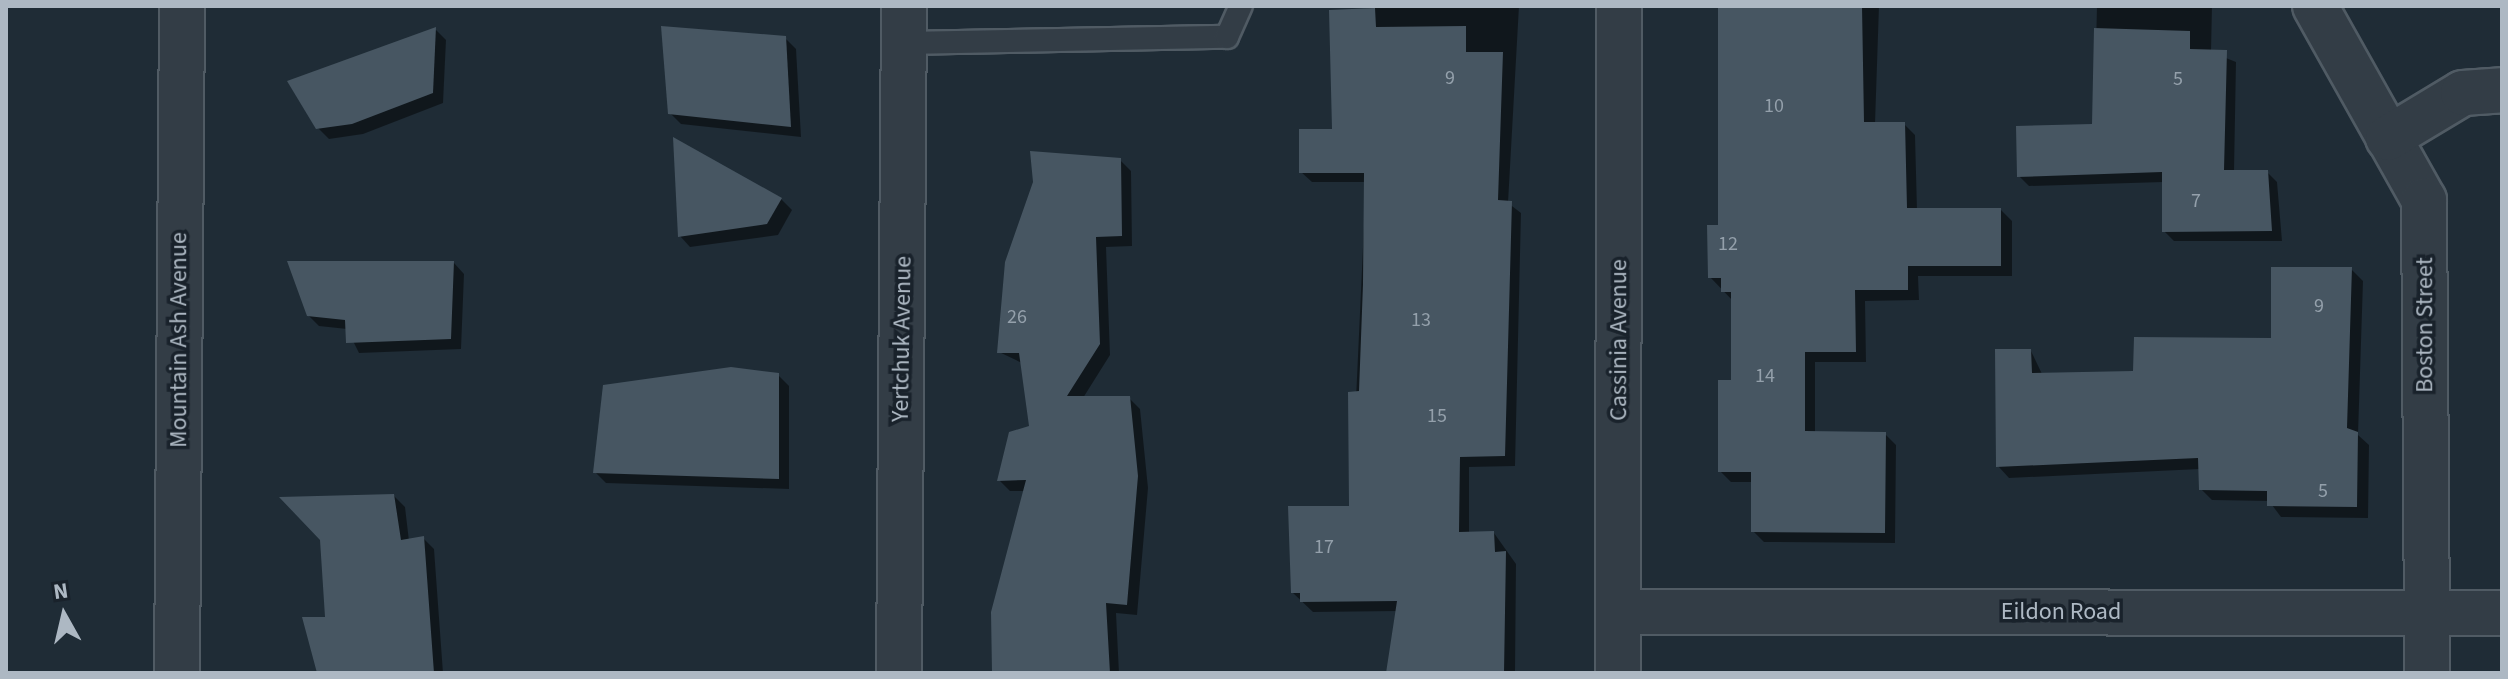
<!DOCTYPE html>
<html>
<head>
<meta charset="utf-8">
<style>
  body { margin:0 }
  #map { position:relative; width:2508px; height:679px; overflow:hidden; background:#1f2c36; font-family:"Source Sans 3",sans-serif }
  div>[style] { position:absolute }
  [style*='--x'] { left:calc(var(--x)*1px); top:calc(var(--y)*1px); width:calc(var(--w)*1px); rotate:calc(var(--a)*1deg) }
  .shadow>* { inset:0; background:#0007; transform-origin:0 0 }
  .building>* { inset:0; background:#475662 }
  .roads { filter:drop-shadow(2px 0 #505b64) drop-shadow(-2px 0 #505b64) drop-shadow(0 2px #505b64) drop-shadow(0 -2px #505b64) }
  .service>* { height:22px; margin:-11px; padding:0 11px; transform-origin:11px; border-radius:11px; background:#333d46 }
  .minor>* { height:44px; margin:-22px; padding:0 22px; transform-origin:22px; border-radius:22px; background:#333d46 }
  span { translate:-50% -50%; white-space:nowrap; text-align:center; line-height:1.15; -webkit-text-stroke:7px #19222b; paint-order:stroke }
  .number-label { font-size:20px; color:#94a0ab }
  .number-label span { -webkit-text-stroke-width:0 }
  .street-label { font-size:24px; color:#adb8c3 }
  .frame { position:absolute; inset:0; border:8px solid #adb8c3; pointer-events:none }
  .north { position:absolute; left:24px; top:575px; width:80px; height:80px; -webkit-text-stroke:6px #19222b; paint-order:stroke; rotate:352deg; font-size:22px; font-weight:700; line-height:32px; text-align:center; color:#adb8c3 }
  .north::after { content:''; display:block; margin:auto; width:28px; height:36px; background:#adb8c3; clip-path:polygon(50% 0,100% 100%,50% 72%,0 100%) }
</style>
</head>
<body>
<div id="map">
  <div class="shadow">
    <div style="clip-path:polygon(1396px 6px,1519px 6px,1508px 203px,1521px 213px,1515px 466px,1469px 467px,1469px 533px,1494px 533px,1516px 564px,1515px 673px,1389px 673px,1398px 611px,1313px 612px,1293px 593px,1351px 508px,1366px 182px,1312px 182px,1301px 172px,1334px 131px,1331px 12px)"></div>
    <div style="clip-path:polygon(1719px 6px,1879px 6px,1875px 124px,1904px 124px,1915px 135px,1917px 210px,2001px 210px,2012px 221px,2012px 276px,1918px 276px,1919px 300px,1865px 301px,1866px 362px,1815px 362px,1815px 434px,1885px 434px,1896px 445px,1895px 543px,1764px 542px,1753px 531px,1753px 482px,1731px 482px,1720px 471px,1733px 382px,1733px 301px,1710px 277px,1720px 227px)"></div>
    <div style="clip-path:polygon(2097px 6px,2212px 6px,2211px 52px,2236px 62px,2234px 172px,2267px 172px,2277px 182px,2282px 241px,2174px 241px,2164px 231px,2164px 182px,2029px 186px,2019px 176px,2094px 126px)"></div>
    <div style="clip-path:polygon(435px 29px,446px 40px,443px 103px,363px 134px,329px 139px,318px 128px)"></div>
    <div style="clip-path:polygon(785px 38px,796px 49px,801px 137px,681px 124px,670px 113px)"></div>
    <div style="clip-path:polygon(675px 141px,781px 199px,792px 210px,778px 235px,690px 247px,680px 236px)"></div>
    <div style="clip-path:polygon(1120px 160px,1131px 171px,1132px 246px,1106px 247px,1110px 355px,1083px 398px,1129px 398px,1140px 409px,1148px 488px,1137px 615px,1116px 613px,1119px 673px,994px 673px,1025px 491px,1010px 491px,1000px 481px,1032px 427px,1022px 363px,999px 352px)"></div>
    <div style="clip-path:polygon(454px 263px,464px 274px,461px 349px,359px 353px,347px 329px,319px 326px,308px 315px)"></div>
    <div style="clip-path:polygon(2351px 269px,2363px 281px,2358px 435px,2369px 445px,2368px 518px,2281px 517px,2269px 501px,2212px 500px,2201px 489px,2200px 469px,2009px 478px,1998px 466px,2031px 351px,2042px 374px,2135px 373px,2273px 340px)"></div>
    <div style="left:2500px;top:270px;width:2px;height:55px"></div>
    <div style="clip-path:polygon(778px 375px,789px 386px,789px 489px,606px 483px,595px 472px)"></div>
    <div style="clip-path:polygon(394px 496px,405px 507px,409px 541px,424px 539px,434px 549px,443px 673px,319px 673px,327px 619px)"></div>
  </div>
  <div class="building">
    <div style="clip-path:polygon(1718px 6px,1862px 6px,1864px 122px,1905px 122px,1907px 208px,2001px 208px,2001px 266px,1908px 266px,1908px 290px,1855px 290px,1856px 352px,1805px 352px,1805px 431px,1886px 432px,1885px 533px,1751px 532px,1751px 472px,1718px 472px,1718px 380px,1731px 380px,1731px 292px,1721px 292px,1721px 278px,1708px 278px,1707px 225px,1718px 225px)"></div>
    <div style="clip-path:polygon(1375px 8px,1376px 27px,1466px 26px,1466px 52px,1503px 52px,1498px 200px,1512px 201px,1505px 456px,1460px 457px,1459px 532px,1494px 531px,1495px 552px,1506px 551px,1504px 673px,1386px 673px,1397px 601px,1300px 602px,1300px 593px,1291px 593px,1288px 506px,1349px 506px,1348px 392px,1359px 391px,1363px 284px,1364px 173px,1299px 173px,1299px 129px,1332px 129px,1329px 10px)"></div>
    <div style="clip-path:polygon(661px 26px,786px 36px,791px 127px,668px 114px)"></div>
    <div style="clip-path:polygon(436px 27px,433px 93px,352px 124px,316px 129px,287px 81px)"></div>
    <div style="clip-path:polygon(2094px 28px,2190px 31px,2190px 49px,2227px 50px,2224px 170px,2268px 170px,2272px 231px,2162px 232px,2162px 172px,2017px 177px,2016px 126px,2092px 124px)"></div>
    <div style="clip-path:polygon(673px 137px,782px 198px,767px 224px,678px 237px)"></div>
    <div style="clip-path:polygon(1030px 151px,1121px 158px,1122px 236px,1096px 237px,1100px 344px,1067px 396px,1130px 396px,1138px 476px,1127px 605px,1106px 603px,1110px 673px,992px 673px,991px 612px,1026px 480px,997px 481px,1009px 432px,1029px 426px,1019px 353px,997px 353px,1005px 262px,1033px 182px)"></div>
    <div style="clip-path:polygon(287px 261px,454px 261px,451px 339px,346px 343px,345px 320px,307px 316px)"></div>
    <div style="clip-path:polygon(2271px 267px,2352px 267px,2347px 428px,2358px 432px,2357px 507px,2267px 506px,2267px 491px,2199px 490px,2198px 458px,1996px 467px,1995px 349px,2031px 349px,2032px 373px,2133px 371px,2134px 337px,2271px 338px)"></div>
    <div style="clip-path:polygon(731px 367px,779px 373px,779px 479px,593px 473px,603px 385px)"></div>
    <div style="clip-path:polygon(394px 494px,401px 540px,424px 536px,434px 673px,317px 673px,302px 617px,325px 617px,320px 540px,279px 497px)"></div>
  </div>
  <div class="roads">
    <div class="service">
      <div style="--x:904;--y:43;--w:323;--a:-1.1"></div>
      <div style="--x:1227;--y:37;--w:34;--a:-66"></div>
    </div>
    <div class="minor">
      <div style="--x:2315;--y:6;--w:223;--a:60.7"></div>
      <div style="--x:2424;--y:200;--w:473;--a:89.6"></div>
      <div style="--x:2388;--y:138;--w:87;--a:-31"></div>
      <div style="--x:2463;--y:93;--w:39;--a:-4"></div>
      <div style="--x:1619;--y:612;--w:883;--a:0.06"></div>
      <div style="--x:177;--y:673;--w:667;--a:-89.57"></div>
      <div style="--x:899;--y:673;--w:667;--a:-89.57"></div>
      <div style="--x:1618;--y:673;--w:667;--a:-89.91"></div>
    </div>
  </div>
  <div class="number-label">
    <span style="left:1450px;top:78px">9</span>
    <span style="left:2178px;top:79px">5</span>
    <span style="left:1774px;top:106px">10</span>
    <span style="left:2196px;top:201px">7</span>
    <span style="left:1728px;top:244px">12</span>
    <span style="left:2319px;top:306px">9</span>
    <span style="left:1017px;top:317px">26</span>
    <span style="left:1421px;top:320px">13</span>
    <span style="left:1765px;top:376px">14</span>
    <span style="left:1437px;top:416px">15</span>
    <span style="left:2323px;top:491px">5</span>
    <span style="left:1324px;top:547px">17</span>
  </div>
  <div class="street-label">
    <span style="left:2425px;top:325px;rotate:-90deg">Boston Street</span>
    <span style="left:902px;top:339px;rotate:-89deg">Yertchuk Avenue</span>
    <span style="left:179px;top:340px;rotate:-90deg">Mountain Ash Avenue</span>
    <span style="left:1619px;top:340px;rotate:-90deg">Cassinia Avenue</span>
    <span style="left:2061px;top:612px">Eildon Road</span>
  </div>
  <div class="frame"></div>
  <div class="north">N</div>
</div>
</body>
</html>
